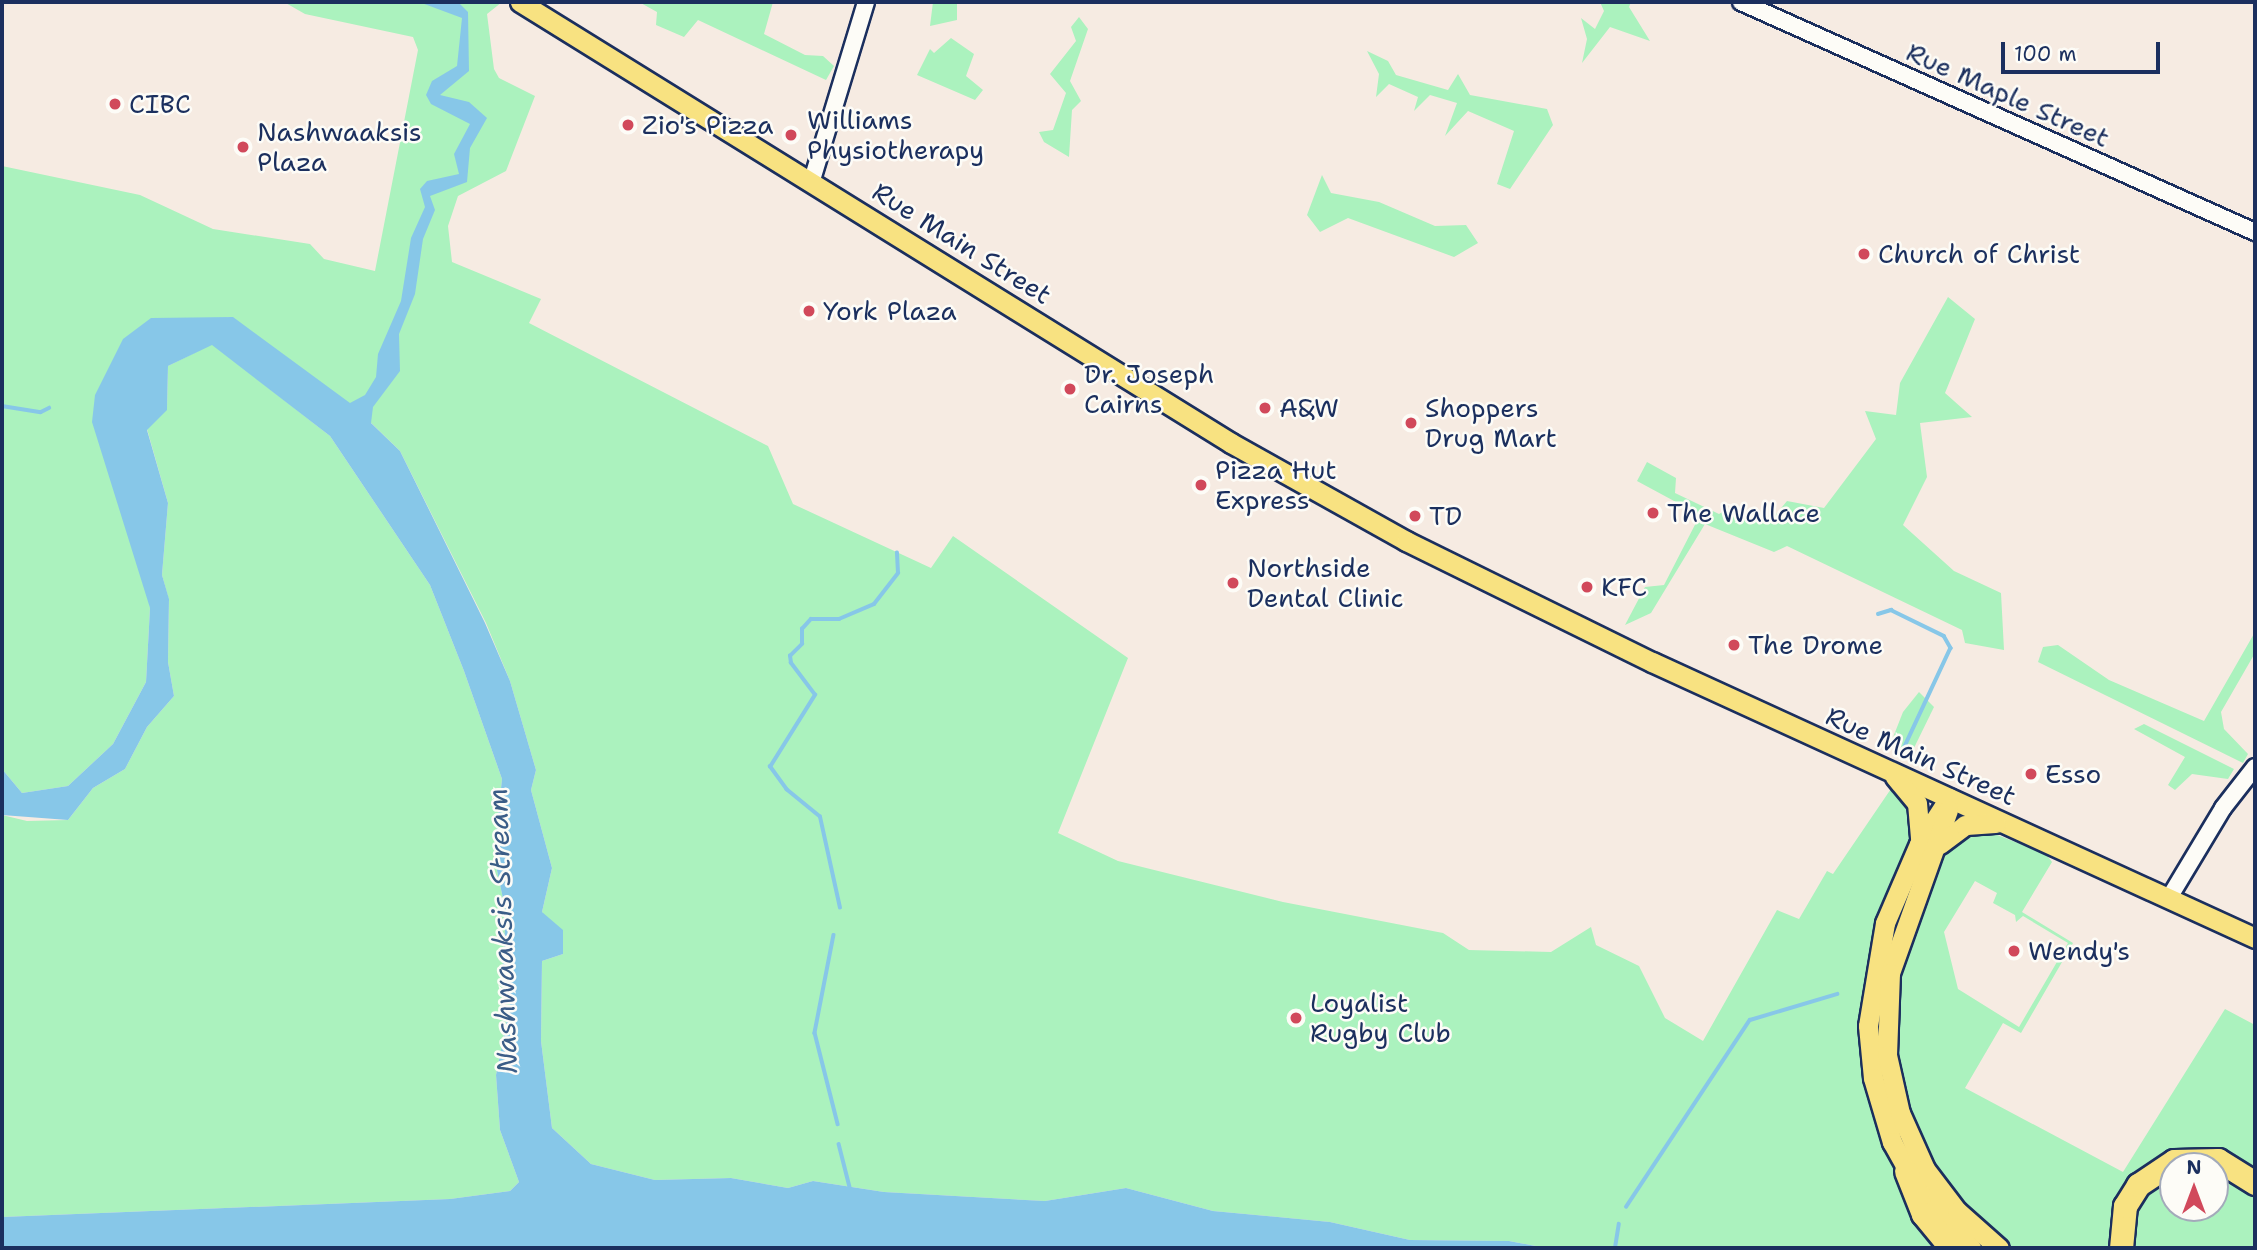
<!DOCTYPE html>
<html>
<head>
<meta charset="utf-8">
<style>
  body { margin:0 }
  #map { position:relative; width:2257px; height:1250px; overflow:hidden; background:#f6ebe2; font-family:"Shantell Sans",sans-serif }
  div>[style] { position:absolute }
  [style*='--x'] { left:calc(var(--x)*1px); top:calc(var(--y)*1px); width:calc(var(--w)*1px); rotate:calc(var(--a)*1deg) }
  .green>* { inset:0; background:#abf2be }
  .water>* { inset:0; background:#87c7e8 }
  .stream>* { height:3.5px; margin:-1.75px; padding:0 1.75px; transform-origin:1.75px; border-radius:1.75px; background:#87c7e8 }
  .roads { filter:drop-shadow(2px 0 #1b2f5e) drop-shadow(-2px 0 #1b2f5e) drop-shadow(0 2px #1b2f5e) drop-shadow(0 -2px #1b2f5e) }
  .minor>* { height:16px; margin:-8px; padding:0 8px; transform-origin:8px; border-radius:8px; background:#fdfcf7 }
  .major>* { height:19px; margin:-9.5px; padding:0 9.5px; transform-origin:9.5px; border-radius:9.5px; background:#f8e281 }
  .highway>* { height:23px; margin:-11.5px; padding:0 11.5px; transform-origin:11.5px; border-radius:11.5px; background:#f8e281 }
  .dots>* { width:19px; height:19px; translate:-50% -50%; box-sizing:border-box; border:4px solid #fdfcf7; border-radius:50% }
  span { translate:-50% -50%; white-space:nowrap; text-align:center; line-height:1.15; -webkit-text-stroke:5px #fdfcf7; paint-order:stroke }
  .street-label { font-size:26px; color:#1b2f5e }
  .poi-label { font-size:26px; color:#1b2f5e }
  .left { translate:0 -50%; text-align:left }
  .water-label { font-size:28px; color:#3b5d87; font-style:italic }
  .frame { position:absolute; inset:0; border:4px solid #1b2f5e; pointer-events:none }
  .north { position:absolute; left:2159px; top:1152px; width:70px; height:70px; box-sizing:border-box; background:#fdfcf7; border:2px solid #a3aaba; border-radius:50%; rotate:0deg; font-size:19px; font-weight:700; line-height:28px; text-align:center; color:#1b2f5e }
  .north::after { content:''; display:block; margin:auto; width:24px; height:32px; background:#d1495b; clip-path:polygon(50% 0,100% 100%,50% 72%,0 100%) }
  .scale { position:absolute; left:2001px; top:42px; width:159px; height:32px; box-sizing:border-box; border:4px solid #1b2f5e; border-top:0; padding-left:9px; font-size:21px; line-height:24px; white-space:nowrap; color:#1b2f5e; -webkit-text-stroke:5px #fdfcf7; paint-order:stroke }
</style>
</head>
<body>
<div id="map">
  <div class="green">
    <div style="clip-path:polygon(evenodd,284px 2px,502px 2px,487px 14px,494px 69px,499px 78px,535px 96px,506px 171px,458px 196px,448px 226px,452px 262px,541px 299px,529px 323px,768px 446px,793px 504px,931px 568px,953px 536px,1128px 658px,1058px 833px,1118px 861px,1283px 902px,1443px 933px,1469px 950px,1551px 952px,1591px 927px,1596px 945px,1639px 966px,1665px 1018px,1703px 1041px,1777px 910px,1799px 919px,1827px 871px,1833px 874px,1897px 780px,1947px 836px,1987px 831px,2046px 854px,2052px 862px,2022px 912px,2073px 943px,2021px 1033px,2003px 1023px,1965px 1088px,2123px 1172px,2225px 1009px,2255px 1025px,2255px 1248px,1546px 1248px,1509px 1241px,1410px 1240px,1330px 1222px,1213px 1211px,1126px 1188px,1045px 1201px,884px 1192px,813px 1181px,788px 1188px,731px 1178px,655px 1180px,591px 1164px,552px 1128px,541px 1041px,542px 961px,563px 954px,542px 912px,552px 868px,531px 790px,536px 770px,510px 681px,486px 623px,400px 451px,362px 414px,228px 317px,122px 364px,150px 608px,146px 682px,113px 744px,68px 786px,22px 793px,2px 769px,2px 166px,140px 195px,213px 229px,310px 244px,324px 259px,375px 271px,418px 50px,413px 37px,305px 14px,284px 2px,1975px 881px,1997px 893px,1993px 903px,2015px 915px,2016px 922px,2023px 916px,2068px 943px,2019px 1027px,1958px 989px,1944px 932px,1975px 881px,284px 2px,2173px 1166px,2215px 1166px,2215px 1208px,2173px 1208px,2173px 1166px)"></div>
    <div style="clip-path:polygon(639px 2px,773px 2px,764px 34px,805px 55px,823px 56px,834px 66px,826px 80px,698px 20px,684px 37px,656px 25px,657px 12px)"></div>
    <div style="clip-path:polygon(933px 2px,957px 2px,957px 20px,930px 26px)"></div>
    <div style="clip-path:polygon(1600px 2px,1631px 2px,1629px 7px,1650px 41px,1610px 27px,1582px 63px,1587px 39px,1581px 18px,1595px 29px,1604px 11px)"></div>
    <div style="clip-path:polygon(1079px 17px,1088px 29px,1070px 81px,1081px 101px,1072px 110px,1069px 157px,1044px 142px,1039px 132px,1053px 130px,1066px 93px,1050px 74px,1076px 41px,1071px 27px)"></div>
    <div style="clip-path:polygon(951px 38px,974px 54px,966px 76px,983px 90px,975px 100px,917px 75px,930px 49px,934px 53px)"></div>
    <div style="clip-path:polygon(1367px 51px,1388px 61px,1396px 75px,1448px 90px,1458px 74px,1470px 95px,1547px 109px,1553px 125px,1510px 189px,1497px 184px,1514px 131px,1468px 111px,1445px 136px,1457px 103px,1430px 95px,1414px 111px,1418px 97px,1389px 84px,1376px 97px,1379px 74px)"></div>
    <div style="clip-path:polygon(1322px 175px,1331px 193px,1379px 202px,1435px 226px,1466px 225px,1478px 243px,1454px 257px,1348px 218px,1320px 232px,1307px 215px)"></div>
    <div style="clip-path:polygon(1948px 297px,1975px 319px,1945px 393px,1972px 417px,1920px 423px,1927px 477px,1903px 525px,1954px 571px,2001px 593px,2004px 650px,1965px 643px,1962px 630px,1787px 546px,1774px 552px,1705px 524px,1651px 613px,1625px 625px,1645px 587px,1664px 585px,1700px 515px,1637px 481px,1647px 462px,1676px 478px,1675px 493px,1719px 514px,1729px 508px,1772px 519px,1787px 501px,1824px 508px,1876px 439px,1865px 411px,1896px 415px,1900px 383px)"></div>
    <div style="clip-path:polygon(212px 344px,330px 436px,430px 585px,464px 671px,502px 779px,494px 856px,506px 913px,502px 979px,511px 1000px,496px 1075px,500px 1130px,519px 1182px,510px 1191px,450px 1199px,2px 1217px,2px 815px,27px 821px,68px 820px,93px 788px,125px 769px,147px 727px,174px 696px,168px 662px,169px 600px,162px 575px,168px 503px,147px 429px,167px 409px,168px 366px)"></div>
    <div style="clip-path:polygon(2255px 632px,2255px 653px,2221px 712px,2224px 729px,2248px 754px,2243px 763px,2038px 662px,2043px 647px,2058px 645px,2109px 680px,2204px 721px)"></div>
    <div style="clip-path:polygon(1919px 692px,1934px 707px,1912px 752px,1901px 757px,1890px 745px,1903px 712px)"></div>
    <div style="clip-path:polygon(2144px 724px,2234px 769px,2228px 779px,2192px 774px,2175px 790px,2168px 785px,2185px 757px,2134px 729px)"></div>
  </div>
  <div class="water">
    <div style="clip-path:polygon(419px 2px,458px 2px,468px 12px,469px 71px,440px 95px,469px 102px,487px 118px,470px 148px,467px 182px,430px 196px,435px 210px,423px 239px,415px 294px,399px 334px,400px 371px,373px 407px,371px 423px,400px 451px,485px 623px,510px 681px,536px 770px,531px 790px,552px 868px,542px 912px,563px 930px,563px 954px,542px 961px,541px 1041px,552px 1128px,591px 1164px,655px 1180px,731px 1178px,788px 1188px,813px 1181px,884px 1192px,1045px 1201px,1126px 1188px,1213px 1211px,1330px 1222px,1410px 1240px,1509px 1241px,1546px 1248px,2px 1248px,2px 1217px,450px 1199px,510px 1191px,519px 1182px,500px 1130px,496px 1075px,511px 1000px,502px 979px,506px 913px,494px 856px,502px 779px,464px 671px,430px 585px,330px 436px,212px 345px,168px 366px,167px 410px,147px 430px,168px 503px,162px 575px,169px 599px,168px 662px,174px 696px,147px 727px,125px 769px,93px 788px,68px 820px,2px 815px,2px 769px,22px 793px,68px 786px,113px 744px,146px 682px,150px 608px,92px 422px,95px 395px,123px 339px,151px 318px,233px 317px,350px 403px,365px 395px,376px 377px,378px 354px,401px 301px,411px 238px,425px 207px,420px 189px,427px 181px,459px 174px,454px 154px,470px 124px,431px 104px,426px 95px,432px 81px,457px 66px,462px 18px)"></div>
  </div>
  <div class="stream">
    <div style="--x:2;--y:406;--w:39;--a:9"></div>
    <div style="--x:41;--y:412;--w:9;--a:-27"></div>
    <div style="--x:1878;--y:614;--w:14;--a:-17"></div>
    <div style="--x:1891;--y:610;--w:59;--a:26.1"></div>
    <div style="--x:1944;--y:636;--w:14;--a:60"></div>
    <div style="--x:1951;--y:648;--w:111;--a:115"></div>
    <div style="--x:840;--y:908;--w:93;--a:-102.4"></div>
    <div style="--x:820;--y:817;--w:43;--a:-140.7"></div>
    <div style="--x:787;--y:790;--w:29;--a:-126"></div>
    <div style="--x:770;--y:767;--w:85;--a:-58"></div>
    <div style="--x:815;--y:695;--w:40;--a:-127"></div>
    <div style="--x:791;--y:663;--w:7;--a:-98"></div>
    <div style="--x:790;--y:656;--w:17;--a:-45"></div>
    <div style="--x:802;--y:644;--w:15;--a:-90"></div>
    <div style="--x:802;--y:629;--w:13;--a:-48"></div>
    <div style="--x:811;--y:619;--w:28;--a:0"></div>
    <div style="--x:839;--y:619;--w:38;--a:-23"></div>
    <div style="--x:874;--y:604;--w:39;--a:-52"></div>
    <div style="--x:898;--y:573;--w:20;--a:-93"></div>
    <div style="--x:834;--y:935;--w:100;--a:101"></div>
    <div style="--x:815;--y:1033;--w:94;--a:75.8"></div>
    <div style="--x:839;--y:1144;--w:44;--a:75.7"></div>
    <div style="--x:1626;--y:1207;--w:224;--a:-56.5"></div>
    <div style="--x:1750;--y:1020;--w:91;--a:-16.6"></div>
    <div style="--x:1615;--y:1248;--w:24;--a:-81"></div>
  </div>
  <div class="roads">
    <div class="minor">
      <div style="--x:1741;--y:2;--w:563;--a:24.11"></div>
      <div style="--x:812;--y:180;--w:186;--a:-73.1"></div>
      <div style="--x:2169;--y:898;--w:105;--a:-59"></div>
      <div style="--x:2223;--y:808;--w:52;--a:-52"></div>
    </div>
    <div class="major">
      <div style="--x:520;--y:2;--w:837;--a:31.81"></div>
      <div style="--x:1231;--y:443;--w:201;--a:29.2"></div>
      <div style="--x:1406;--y:541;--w:274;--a:26.2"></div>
      <div style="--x:1652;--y:662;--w:663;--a:24.59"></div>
      <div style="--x:1895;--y:777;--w:34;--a:50"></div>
      <div style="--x:1917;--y:803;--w:36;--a:85"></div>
      <div style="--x:1949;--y:798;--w:55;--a:123.1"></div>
      <div style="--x:1919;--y:844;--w:86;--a:113.3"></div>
      <div style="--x:1885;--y:923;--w:104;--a:99.4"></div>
      <div style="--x:1868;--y:1026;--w:52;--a:84.5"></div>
      <div style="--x:1873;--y:1078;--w:67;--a:73.5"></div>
      <div style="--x:1892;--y:1142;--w:60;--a:60.9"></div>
      <div style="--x:1921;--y:1194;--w:74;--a:47.2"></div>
      <div style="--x:1948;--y:810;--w:173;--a:109.6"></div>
      <div style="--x:1890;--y:973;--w:82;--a:92.1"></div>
      <div style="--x:1887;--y:1055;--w:59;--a:77.4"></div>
      <div style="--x:1900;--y:1113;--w:61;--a:65.9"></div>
      <div style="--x:1925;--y:1169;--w:53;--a:52.7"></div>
      <div style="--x:1957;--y:1211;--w:56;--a:41.4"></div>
      <div style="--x:1940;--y:844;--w:31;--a:-37"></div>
      <div style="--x:1965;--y:825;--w:31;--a:-4"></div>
    </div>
    <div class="highway">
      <div style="--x:1906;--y:1171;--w:46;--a:68.4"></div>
      <div style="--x:1923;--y:1214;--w:44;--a:50.5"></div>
      <div style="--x:2121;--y:1248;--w:42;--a:-84.6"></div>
      <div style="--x:2125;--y:1206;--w:25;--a:-58"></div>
      <div style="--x:2138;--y:1185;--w:43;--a:-33.7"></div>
      <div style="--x:2174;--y:1161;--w:44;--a:-1.3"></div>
      <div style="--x:2218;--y:1160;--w:44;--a:31.9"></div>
    </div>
  </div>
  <div class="dots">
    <div style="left:115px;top:104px;background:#d1495b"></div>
    <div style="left:628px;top:125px;background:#d1495b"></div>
    <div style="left:791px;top:135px;background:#d1495b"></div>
    <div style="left:243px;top:147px;background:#d1495b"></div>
    <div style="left:1864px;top:254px;background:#d1495b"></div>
    <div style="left:809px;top:311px;background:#d1495b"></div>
    <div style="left:1070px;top:389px;background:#d1495b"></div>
    <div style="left:1265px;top:408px;background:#d1495b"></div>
    <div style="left:1411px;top:423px;background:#d1495b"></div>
    <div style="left:1201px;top:485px;background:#d1495b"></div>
    <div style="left:1653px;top:513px;background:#d1495b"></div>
    <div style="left:1415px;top:516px;background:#d1495b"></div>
    <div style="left:1233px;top:583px;background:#d1495b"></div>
    <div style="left:1587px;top:587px;background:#d1495b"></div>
    <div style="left:1734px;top:645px;background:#d1495b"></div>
    <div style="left:2031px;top:774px;background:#d1495b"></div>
    <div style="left:2014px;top:951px;background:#d1495b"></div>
    <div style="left:1296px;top:1018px;background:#d1495b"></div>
  </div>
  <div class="street-label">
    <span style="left:2008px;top:95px;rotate:24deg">Rue Maple Street</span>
    <span style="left:962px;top:243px;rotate:32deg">Rue Main Street</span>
    <span style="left:1921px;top:756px;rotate:24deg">Rue Main Street</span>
  </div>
  <div class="poi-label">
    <span class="left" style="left:129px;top:104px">CIBC</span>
    <span class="left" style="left:807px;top:135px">Williams<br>Physiotherapy</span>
    <span class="left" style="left:642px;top:125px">Zio's Pizza</span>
    <span class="left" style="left:257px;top:147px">Nashwaaksis<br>Plaza</span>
    <span class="left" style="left:1878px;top:254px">Church of Christ</span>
    <span class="left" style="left:823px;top:311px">York Plaza</span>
    <span class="left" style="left:1084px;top:389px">Dr. Joseph<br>Cairns</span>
    <span class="left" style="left:1279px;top:408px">A&amp;W</span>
    <span class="left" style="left:1425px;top:423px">Shoppers<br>Drug Mart</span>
    <span class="left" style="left:1215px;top:485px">Pizza Hut<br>Express</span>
    <span class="left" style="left:1667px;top:513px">The Wallace</span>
    <span class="left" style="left:1429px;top:516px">TD</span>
    <span class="left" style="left:1247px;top:583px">Northside<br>Dental Clinic</span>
    <span class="left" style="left:1601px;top:587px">KFC</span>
    <span class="left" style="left:1748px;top:645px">The Drome</span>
    <span class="left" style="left:2045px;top:774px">Esso</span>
    <span class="left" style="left:2028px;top:951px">Wendy's</span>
    <span class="left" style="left:1310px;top:1018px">Loyalist<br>Rugby Club</span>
  </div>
  <div class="water-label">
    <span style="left:502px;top:931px;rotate:-92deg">Nashwaaksis Stream</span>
  </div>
  <div class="frame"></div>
  <div class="north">N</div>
  <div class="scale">100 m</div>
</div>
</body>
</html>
